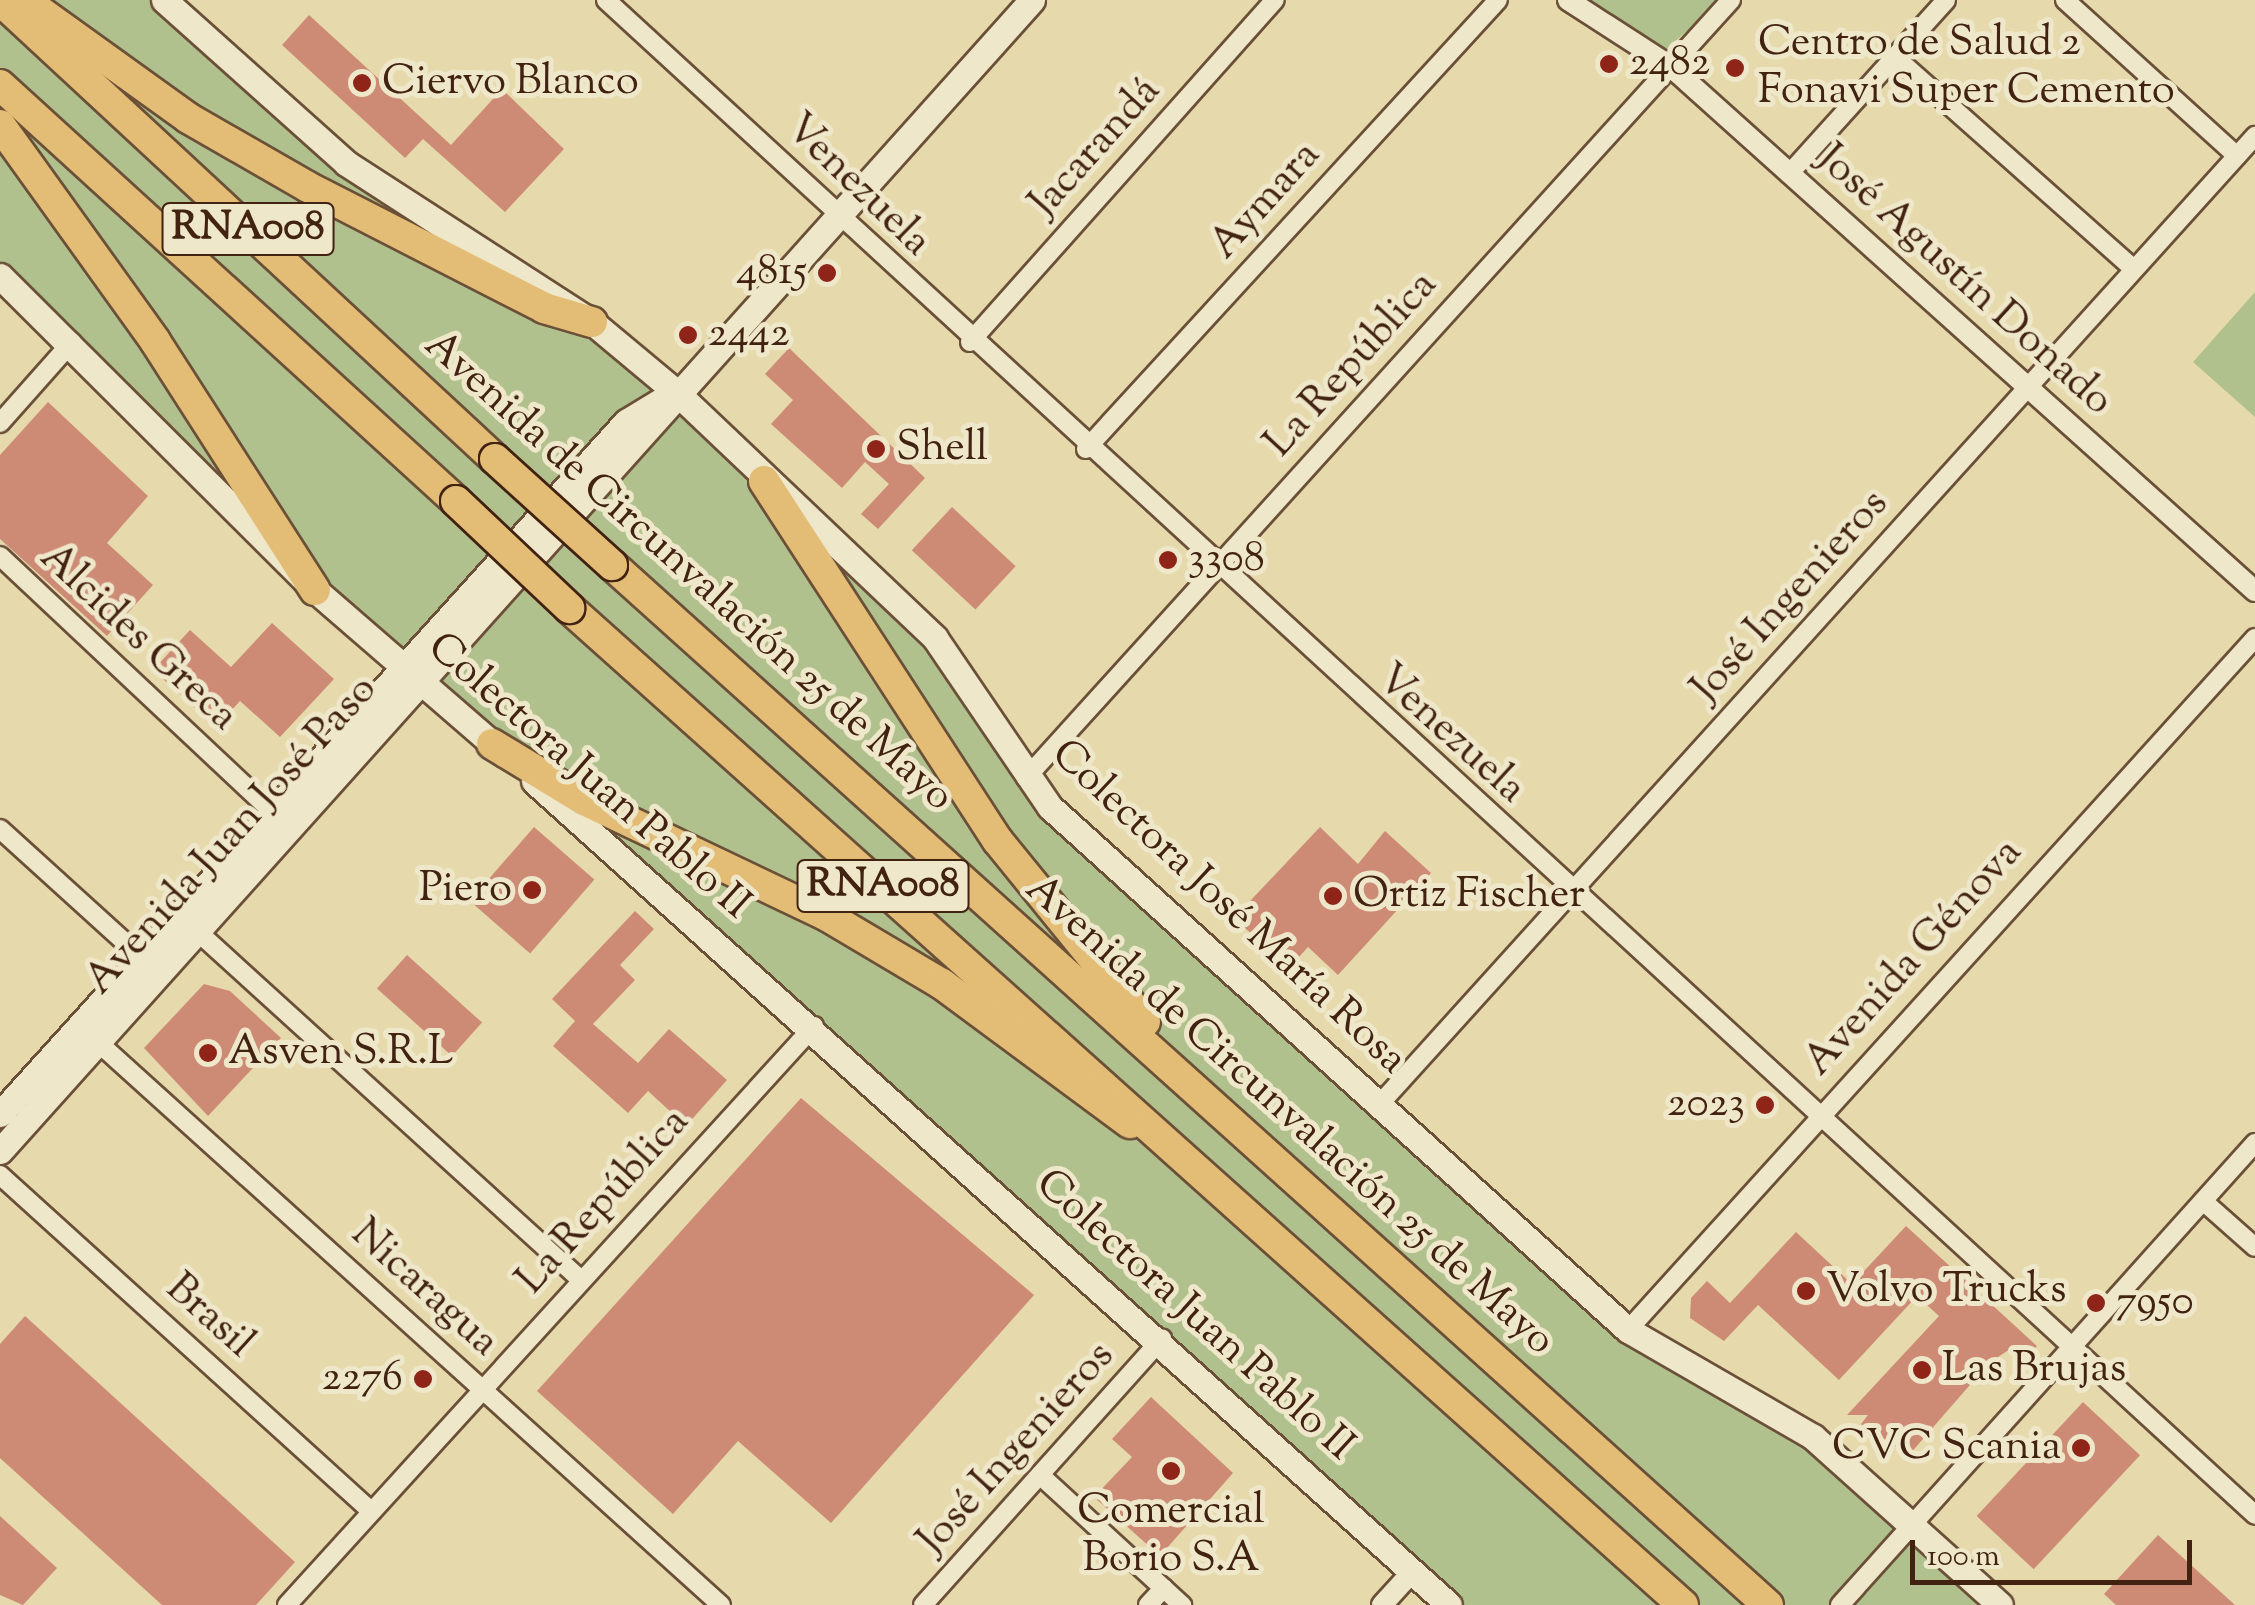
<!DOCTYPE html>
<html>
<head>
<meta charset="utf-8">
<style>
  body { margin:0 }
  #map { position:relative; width:2255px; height:1605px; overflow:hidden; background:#e6daad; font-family:"Sorts Mill Goudy",serif }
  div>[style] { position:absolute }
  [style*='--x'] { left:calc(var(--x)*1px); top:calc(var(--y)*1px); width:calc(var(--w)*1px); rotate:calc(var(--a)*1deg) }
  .green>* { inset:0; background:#b1c18d }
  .building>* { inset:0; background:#cd8b76; transform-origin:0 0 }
  .roads { filter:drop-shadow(2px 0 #6b5038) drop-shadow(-2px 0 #6b5038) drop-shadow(0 2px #6b5038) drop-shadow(0 -2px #6b5038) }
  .minor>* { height:18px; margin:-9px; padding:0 9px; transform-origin:9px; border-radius:9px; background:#efe7ca }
  .tertiary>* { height:20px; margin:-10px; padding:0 10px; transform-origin:10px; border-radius:10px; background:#efe7ca }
  .secondary>* { height:25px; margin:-12.5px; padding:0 12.5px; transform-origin:12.5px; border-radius:12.5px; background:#efe7ca }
  .motorway>* { height:30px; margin:-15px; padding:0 15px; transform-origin:15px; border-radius:15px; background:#e3bd76 }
  .bridges { filter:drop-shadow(2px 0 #422211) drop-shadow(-2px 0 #422211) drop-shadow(0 2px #422211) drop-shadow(0 -2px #422211) }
  .motorway-bridge>* { height:30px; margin:-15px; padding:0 15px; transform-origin:15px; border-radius:15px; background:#e3bd76 }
  .dots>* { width:28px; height:28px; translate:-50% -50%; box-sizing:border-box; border:5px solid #efe7ca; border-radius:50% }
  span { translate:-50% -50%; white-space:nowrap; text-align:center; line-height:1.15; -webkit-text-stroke:10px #efe7ca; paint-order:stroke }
  .shield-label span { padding:2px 8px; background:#efe7ca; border:2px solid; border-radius:8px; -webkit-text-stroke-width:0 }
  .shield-label { font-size:40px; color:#422211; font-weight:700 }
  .poi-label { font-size:42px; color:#422211 }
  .left { translate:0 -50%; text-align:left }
  .right { translate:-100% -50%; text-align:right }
  .street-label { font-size:42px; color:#422211 }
  .scale { position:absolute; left:1910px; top:1540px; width:282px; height:45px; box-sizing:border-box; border:5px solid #422211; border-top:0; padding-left:12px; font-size:30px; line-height:35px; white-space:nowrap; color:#422211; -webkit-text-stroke:8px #efe7ca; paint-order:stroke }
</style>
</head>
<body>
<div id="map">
  <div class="green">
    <div style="clip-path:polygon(0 0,164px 0,246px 77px,592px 322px,935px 638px,1026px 778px,1628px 1330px,1771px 1411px,2000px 1605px,1449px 1605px,492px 744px,0 276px)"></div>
    <div style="clip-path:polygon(1586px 0,1722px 0,1663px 52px)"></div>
    <div style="clip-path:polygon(2255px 292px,2255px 417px,2193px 362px)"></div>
  </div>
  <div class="building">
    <div style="clip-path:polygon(309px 15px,451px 145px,502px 89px,564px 149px,505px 212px,423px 139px,405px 158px,282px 45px)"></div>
    <div style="clip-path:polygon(789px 348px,925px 478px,878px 529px,861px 514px,889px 484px,865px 462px,842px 488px,771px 424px,793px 400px,765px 374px)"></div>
    <div style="clip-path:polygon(48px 402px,148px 496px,107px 543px,153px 585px,107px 636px,0 539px,0 455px)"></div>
    <div style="left:952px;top:507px;width:87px;height:59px;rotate:43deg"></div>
    <div style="clip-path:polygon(272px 623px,334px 679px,280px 737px,240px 701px,216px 727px,153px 670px,190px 630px,231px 667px)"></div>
    <div style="left:534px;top:827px;width:80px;height:98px;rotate:41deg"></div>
    <div style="clip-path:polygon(1320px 827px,1358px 864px,1385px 831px,1431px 873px,1338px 975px,1308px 947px,1289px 968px,1234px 918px)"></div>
    <div style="clip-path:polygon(635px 911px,654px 929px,620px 965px,635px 980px,593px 1024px,638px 1063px,669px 1029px,727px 1080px,686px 1126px,648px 1091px,628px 1113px,553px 1046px,575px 1021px,552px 999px)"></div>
    <div style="left:407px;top:955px;width:101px;height:45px;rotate:42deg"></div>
    <div style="clip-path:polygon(204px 984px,230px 991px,281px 1038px,208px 1116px,144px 1048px)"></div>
    <div style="clip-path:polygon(801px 1098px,1034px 1295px,831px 1523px,738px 1441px,673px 1514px,537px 1391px)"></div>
    <div style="clip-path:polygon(1906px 1226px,2037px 1346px,2023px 1361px,2010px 1349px,1989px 1363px,1909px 1455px,1861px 1424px,1868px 1415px,1847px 1415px,1939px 1316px,1917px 1296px,1839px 1380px,1758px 1305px,1724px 1341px,1690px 1318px,1691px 1298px,1707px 1281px,1730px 1303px,1796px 1232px,1852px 1284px)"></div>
    <div style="clip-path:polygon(25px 1316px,295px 1562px,256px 1605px,162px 1605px,0 1458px,0 1344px)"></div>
    <div style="clip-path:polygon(1151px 1397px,1233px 1473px,1160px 1556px,1094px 1497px,1132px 1457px,1112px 1439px)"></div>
    <div style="left:2083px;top:1402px;width:78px;height:156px;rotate:43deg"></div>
    <div style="clip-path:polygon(0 1516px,57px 1568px,23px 1605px,0 1595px)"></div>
    <div style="clip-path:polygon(2158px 1535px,2235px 1605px,2116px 1605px,2104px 1594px)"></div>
  </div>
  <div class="roads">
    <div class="minor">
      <div style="--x:606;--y:0;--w:2239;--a:42.57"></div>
      <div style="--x:2065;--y:0;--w:232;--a:42.2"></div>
      <div style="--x:1895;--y:57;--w:319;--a:41.6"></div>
      <div style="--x:1789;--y:174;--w:234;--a:-47.9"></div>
      <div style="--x:970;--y:342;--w:458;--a:-48.3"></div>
      <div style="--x:0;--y:423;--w:108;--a:-48.4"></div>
      <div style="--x:1086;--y:449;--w:609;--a:-47.46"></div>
      <div style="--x:0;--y:556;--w:374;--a:43.2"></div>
      <div style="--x:1026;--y:778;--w:1050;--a:-47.82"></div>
      <div style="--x:0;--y:829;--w:200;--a:42.2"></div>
      <div style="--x:198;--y:932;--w:517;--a:42.26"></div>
      <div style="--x:91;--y:1036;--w:849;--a:42.09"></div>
      <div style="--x:1378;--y:1106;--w:1308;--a:-47.88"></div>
      <div style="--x:0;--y:1175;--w:501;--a:42.17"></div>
      <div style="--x:2203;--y:1201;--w:69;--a:41.5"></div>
      <div style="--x:1628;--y:1330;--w:934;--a:-47.82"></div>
      <div style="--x:1040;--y:1475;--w:193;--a:42.5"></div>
      <div style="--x:287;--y:1605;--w:783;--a:-47.69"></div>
      <div style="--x:923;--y:1605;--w:358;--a:-48.1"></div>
      <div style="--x:1148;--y:1605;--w:23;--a:-47"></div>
      <div style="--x:1840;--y:1605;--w:621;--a:-48.07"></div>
    </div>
    <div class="tertiary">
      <div style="--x:1568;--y:0;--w:121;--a:32.9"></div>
      <div style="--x:1670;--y:66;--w:786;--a:41.91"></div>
      <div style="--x:1382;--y:1605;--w:46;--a:-47.6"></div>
    </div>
    <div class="secondary">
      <div style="--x:164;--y:0;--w:244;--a:41.8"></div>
      <div style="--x:346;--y:163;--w:293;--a:32.9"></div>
      <div style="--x:592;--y:322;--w:109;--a:39.8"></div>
      <div style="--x:676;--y:392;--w:357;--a:43.5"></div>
      <div style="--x:935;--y:638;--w:204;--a:55.8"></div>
      <div style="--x:1050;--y:807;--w:779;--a:42.14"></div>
      <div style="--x:1628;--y:1330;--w:214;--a:30"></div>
      <div style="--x:1813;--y:1437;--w:251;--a:41.9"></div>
      <div style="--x:0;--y:276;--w:445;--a:44.9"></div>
      <div style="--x:315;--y:590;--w:250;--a:40.9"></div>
      <div style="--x:534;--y:781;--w:1231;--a:42"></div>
      <div style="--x:0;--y:1114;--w:933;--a:-47.87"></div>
      <div style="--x:626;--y:422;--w:54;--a:-31.3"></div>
      <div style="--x:0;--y:1151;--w:1546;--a:-48.12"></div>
    </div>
    <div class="motorway">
      <div style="--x:0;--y:0;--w:675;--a:42.84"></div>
      <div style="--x:24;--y:0;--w:202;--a:35.7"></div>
      <div style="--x:188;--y:118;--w:138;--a:29.9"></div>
      <div style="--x:308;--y:187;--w:265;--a:27.1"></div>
      <div style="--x:544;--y:308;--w:50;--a:16.3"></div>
      <div style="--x:0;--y:85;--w:617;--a:42.37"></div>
      <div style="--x:0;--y:125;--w:266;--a:54.3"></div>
      <div style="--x:155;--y:341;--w:296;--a:57.3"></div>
      <div style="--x:764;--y:481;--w:429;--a:57"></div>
      <div style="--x:998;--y:841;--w:233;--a:50.9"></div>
      <div style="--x:612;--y:565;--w:1555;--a:41.98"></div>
      <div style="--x:569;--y:608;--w:1495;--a:41.83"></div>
      <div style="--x:492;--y:744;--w:108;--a:31.3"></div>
      <div style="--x:584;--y:800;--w:272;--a:25.5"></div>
      <div style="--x:829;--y:917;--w:131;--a:30.7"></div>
      <div style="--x:942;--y:984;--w:234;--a:36.5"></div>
    </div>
  </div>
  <div class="bridges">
    <div class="motorway-bridge">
      <div style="--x:495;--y:459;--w:158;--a:42.2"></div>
      <div style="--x:456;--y:501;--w:156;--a:43.4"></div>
    </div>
  </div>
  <div class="dots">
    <div style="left:1609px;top:64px;background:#8f2418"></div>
    <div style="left:1735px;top:68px;background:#8f2418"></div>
    <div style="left:362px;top:83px;background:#8f2418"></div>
    <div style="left:827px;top:273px;background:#8f2418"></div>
    <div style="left:688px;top:335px;background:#8f2418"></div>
    <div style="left:876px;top:449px;background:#8f2418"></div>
    <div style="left:1168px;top:560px;background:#8f2418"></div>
    <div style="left:532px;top:890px;background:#8f2418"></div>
    <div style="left:1333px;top:896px;background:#8f2418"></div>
    <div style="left:208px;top:1053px;background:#8f2418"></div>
    <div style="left:1765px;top:1105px;background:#8f2418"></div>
    <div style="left:1806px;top:1291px;background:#8f2418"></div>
    <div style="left:2096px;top:1303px;background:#8f2418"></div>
    <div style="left:1922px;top:1370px;background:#8f2418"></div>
    <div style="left:423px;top:1379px;background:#8f2418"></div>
    <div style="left:2081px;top:1448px;background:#8f2418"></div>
    <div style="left:1171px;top:1471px;background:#8f2418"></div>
  </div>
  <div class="shield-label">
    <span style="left:248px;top:229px">RNA008</span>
    <span style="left:883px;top:886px">RNA008</span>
  </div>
  <div class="poi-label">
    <span class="left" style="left:1758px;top:68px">Centro de Salud 2<br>Fonavi Super Cemento</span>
    <span class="left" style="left:1629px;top:64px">2482</span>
    <span class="left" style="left:382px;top:83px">Ciervo Blanco</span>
    <span class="right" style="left:807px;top:273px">4815</span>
    <span class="left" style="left:708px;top:335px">2442</span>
    <span class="left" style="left:896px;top:449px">Shell</span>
    <span class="left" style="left:1188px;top:560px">3308</span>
    <span class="right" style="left:512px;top:890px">Piero</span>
    <span class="left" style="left:1353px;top:896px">Ortiz Fischer</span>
    <span class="left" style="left:228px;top:1053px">Asven S.R.L</span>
    <span class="right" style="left:1745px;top:1105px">2023</span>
    <span class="left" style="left:1826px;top:1291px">Volvo Trucks</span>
    <span class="left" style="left:2116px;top:1303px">7950</span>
    <span class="left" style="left:1942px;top:1370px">Las Brujas</span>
    <span class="right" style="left:403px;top:1379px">2276</span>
    <span class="right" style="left:2061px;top:1448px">CVC Scania</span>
    <span style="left:1171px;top:1536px">Comercial<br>Borio S.A</span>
  </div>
  <div class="street-label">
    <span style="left:1096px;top:148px;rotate:-48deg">Jacarandá</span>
    <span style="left:857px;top:186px;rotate:44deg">Venezuela</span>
    <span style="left:1266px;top:201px;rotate:-48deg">Aymara</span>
    <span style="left:1964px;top:281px;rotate:42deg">José Agustín Donado</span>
    <span style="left:1352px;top:365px;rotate:-48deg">La República</span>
    <span style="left:688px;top:572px;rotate:42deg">Avenida de Circunvalación 25 de Mayo</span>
    <span style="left:1791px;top:597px;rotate:-48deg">José Ingenieros</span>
    <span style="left:138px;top:638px;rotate:43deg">Alcides Greca</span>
    <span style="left:1450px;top:735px;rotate:42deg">Venezuela</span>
    <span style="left:588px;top:777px;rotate:41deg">Colectora Juan Pablo II</span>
    <span style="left:232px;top:836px;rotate:-48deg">Avenida Juan José Paso</span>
    <span style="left:1228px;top:908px;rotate:43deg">Colectora José María Rosa</span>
    <span style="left:1914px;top:958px;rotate:-48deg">Avenida Génova</span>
    <span style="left:1289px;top:1116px;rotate:42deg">Avenida de Circunvalación 25 de Mayo</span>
    <span style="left:604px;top:1202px;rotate:-48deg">La República</span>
    <span style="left:424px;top:1289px;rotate:42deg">Nicaragua</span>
    <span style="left:1194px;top:1316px;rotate:42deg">Colectora Juan Pablo II</span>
    <span style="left:209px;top:1317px;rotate:42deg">Brasil</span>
    <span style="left:1017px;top:1449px;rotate:-48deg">José Ingenieros</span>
  </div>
  <div class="scale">100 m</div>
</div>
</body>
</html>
